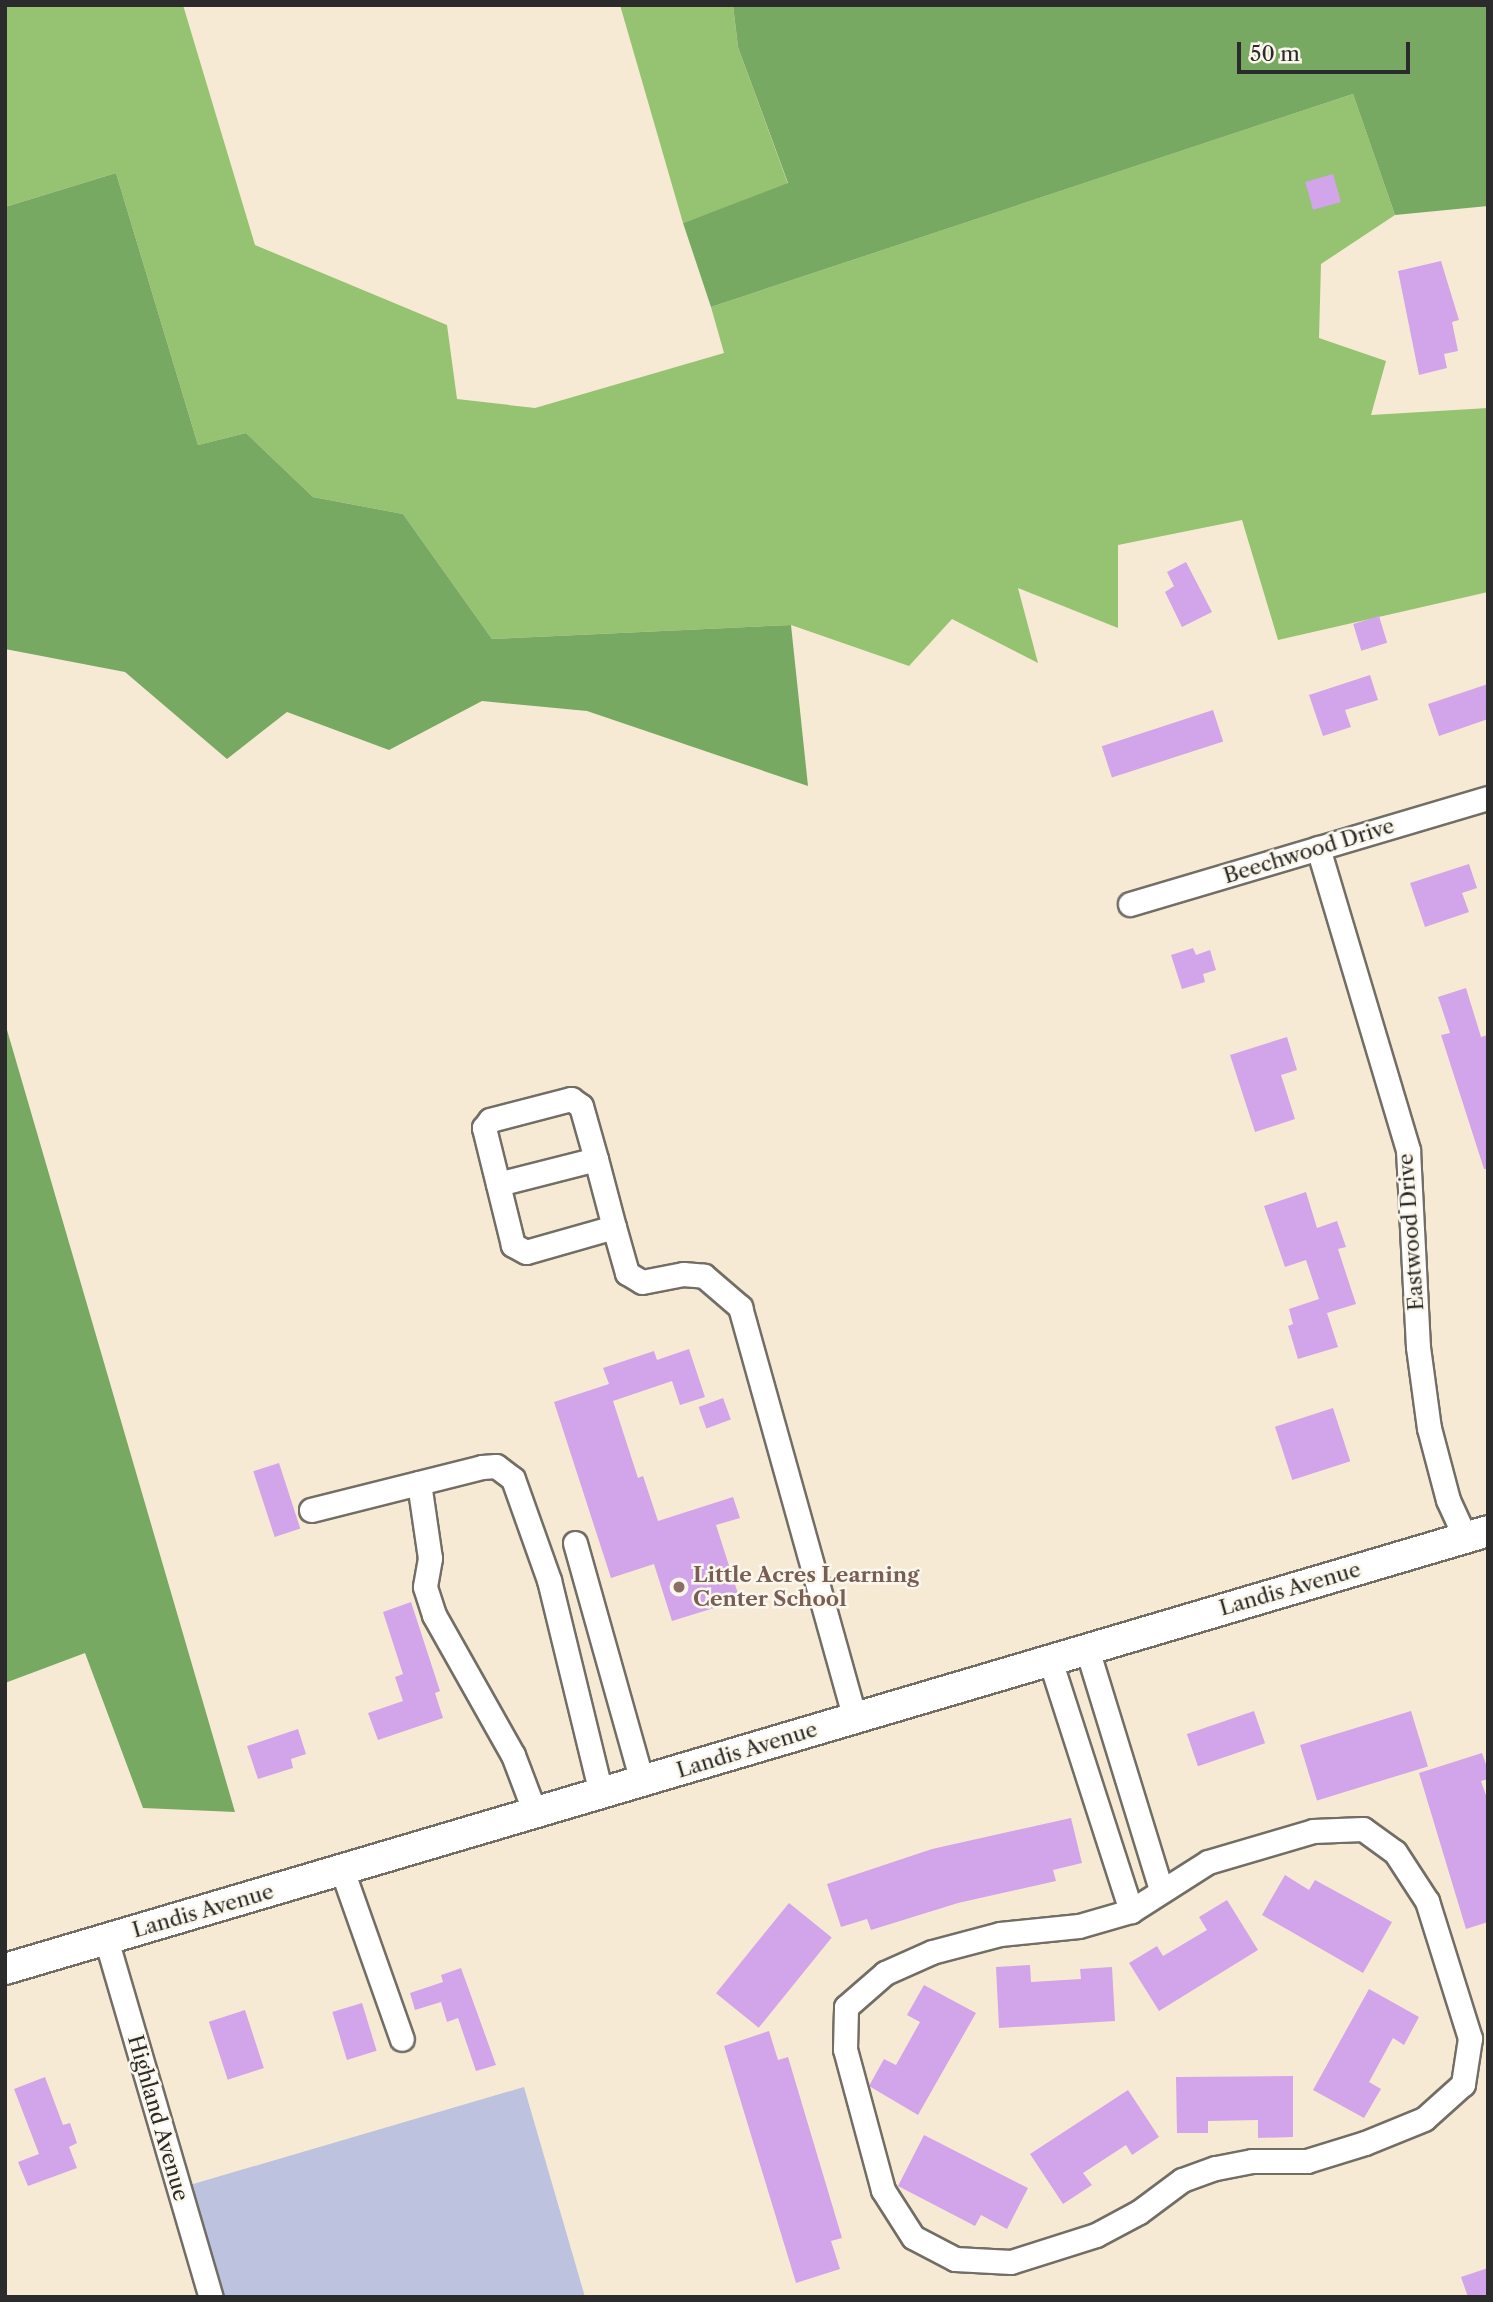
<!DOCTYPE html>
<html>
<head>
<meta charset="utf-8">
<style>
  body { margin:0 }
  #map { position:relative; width:1493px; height:2302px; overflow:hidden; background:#f7ead5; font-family:"Libre Caslon Text",serif }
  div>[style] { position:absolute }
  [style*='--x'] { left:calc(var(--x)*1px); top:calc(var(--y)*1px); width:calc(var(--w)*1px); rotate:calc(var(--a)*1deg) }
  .industrial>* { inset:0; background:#bdc3de }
  .green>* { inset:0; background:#96c371 }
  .forest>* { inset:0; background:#78a963 }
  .building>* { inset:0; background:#d2a4e9; transform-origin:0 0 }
  .roads { filter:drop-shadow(2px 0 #726e66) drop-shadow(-2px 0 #726e66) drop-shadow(0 2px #726e66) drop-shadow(0 -2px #726e66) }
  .minor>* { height:23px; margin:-11.5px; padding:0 11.5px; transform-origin:11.5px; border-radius:11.5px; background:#fff }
  .major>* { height:30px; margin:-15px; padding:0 15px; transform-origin:15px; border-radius:15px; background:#fff }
  .dots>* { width:19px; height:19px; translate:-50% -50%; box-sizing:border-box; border:4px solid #fbf7ec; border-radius:50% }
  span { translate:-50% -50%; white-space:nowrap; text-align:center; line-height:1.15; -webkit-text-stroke:5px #fbf7ec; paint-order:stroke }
  .street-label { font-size:21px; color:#2b2b2b }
  .education-label { font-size:21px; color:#785e54; font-weight:700 }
  .left { translate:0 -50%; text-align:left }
  .frame { position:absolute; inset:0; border:7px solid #2b2b2b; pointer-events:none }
  .scale { position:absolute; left:1237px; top:42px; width:173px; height:32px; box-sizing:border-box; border:4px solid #2b2b2b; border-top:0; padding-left:9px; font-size:21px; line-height:24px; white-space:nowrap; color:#2b2b2b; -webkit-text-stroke:5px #fbf7ec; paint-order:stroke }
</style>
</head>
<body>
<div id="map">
  <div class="industrial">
    <div style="clip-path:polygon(524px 2087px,585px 2297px,208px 2297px,176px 2189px)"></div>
  </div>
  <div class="green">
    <div style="clip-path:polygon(5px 5px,183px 5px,255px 245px,447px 325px,457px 399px,535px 408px,724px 353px,711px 307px,1353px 94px,1395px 215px,1321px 264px,1319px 338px,1386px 361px,1371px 415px,1488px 408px,1488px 592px,1278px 640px,1242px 520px,1118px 545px,1118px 628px,1018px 588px,1038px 663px,952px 619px,909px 666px,791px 625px,492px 639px,403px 514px,313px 497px,246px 433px,198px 445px,116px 173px,5px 207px)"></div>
    <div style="clip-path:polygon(620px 5px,733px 5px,738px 47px,788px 184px,683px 223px)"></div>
  </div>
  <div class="forest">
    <div style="clip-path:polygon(733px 5px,1488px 5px,1488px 206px,1395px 215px,1353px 94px,711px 307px,683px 223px,788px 183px,738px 47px)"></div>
    <div style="clip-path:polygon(116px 173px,198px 445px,246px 433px,313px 497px,403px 514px,492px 639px,791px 625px,808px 786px,587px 711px,482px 701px,389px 750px,287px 712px,227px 759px,125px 672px,5px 649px,5px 207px)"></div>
    <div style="clip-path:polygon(5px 1023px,235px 1812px,143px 1808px,85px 1653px,5px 1683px)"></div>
  </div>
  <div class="building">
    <div style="left:1333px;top:174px;width:29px;height:29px;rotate:74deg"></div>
    <div style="clip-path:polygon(1441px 261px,1459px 320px,1452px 322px,1458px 351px,1444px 354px,1447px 368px,1419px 375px,1398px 271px)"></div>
    <div style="clip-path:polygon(1186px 562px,1212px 612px,1182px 627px,1165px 592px,1174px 586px,1167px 572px)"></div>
    <div style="left:1379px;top:616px;width:28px;height:27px;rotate:73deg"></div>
    <div style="clip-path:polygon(1370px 675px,1378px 700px,1345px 710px,1351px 727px,1323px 736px,1309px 695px)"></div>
    <div style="clip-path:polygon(1488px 684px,1488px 719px,1439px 736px,1428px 704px)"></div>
    <div style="left:1213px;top:710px;width:33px;height:117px;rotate:72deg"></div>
    <div style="clip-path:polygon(1469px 864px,1477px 888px,1462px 893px,1469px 912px,1425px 927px,1410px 883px)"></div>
    <div style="clip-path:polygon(1193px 948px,1196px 955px,1210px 950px,1216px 970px,1203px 974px,1205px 982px,1182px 989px,1171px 955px)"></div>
    <div style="clip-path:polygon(1466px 988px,1481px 1037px,1488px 1035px,1488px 1169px,1484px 1169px,1441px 1035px,1450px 1033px,1438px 997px)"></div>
    <div style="clip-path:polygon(1287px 1037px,1297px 1070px,1281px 1075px,1295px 1119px,1255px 1132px,1230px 1055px)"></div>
    <div style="clip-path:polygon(1306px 1192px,1317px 1228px,1337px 1221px,1346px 1247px,1338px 1249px,1356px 1304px,1327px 1313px,1338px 1347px,1298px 1359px,1288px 1326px,1293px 1324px,1289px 1309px,1319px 1299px,1306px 1260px,1285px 1267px,1264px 1206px)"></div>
    <div style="clip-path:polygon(689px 1349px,705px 1397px,680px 1405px,672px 1381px,613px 1401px,638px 1478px,643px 1476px,658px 1521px,733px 1497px,740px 1518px,716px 1525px,740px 1600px,672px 1621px,654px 1564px,611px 1578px,554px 1402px,609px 1384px,603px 1368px,654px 1351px,657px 1360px)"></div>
    <div style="left:723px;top:1398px;width:23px;height:26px;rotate:70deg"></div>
    <div style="left:1333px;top:1408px;width:56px;height:61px;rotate:72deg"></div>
    <div style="left:279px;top:1463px;width:69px;height:27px;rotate:72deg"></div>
    <div style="clip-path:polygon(411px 1602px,440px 1691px,435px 1693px,443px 1718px,378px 1740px,368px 1713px,403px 1701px,395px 1677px,403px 1674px,383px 1612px)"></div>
    <div style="left:1254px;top:1711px;width:34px;height:71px;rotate:71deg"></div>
    <div style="left:1411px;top:1711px;width:58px;height:116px;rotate:73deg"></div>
    <div style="clip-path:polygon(298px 1729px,306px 1754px,291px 1759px,293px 1768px,258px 1779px,247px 1746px)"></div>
    <div style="clip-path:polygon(1482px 1753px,1488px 1770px,1488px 1779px,1481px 1781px,1488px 1801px,1488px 1922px,1466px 1929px,1419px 1773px)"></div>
    <div style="clip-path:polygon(1071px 1818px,1082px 1863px,1053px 1870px,1056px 1881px,958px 1903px,871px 1930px,867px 1919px,841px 1927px,827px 1884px,932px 1849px)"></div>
    <div style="clip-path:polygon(1285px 1875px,1309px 1890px,1315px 1880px,1392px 1922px,1363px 1973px,1262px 1915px)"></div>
    <div style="clip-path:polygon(1227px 1900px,1258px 1950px,1159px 2011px,1129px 1963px,1157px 1946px,1163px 1956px,1207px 1930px,1199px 1917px)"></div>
    <div style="left:789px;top:1903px;width:55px;height:116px;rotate:39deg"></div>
    <div style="clip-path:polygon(1030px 1965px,1031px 1982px,1081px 1979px,1080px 1969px,1112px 1967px,1115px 2021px,999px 2028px,996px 1967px)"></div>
    <div style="clip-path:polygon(461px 1968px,496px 2065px,476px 2071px,458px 2018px,447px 2022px,441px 2002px,415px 2010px,410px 1993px,443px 1982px,441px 1975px)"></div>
    <div style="clip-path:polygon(924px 1985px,976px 2013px,918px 2115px,869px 2086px,884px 2059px,896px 2065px,920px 2022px,907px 2015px)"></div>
    <div style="clip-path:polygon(1369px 1989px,1419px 2017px,1404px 2045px,1393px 2038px,1369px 2082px,1381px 2089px,1364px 2118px,1313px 2090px)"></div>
    <div style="left:362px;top:2003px;width:50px;height:31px;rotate:73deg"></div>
    <div style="left:245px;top:2010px;width:61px;height:38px;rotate:72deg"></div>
    <div style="clip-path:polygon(769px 2031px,778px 2060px,788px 2057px,842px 2238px,831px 2241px,840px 2269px,796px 2283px,724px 2046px)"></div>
    <div style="clip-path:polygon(1293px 2076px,1293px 2137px,1258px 2138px,1258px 2120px,1208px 2121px,1208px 2133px,1177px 2133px,1176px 2077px)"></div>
    <div style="clip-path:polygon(45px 2077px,63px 2125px,70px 2123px,77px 2143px,69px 2147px,77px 2168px,28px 2186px,18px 2162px,39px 2154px,14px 2089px)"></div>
    <div style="clip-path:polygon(1128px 2090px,1159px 2137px,1132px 2155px,1126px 2145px,1083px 2173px,1092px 2185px,1063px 2204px,1030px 2154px)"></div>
    <div style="clip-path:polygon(924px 2135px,1028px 2188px,1007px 2229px,981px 2215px,975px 2226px,898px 2186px)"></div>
    <div style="clip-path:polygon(1488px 2268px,1488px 2297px,1468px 2297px,1461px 2277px)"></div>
  </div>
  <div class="roads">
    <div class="minor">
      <div style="--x:1318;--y:848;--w:315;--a:73.4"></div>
      <div style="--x:1408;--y:1150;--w:197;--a:87.1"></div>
      <div style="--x:1418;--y:1347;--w:82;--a:82.3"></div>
      <div style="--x:1429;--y:1428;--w:74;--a:75.2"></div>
      <div style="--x:1448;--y:1500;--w:41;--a:65.3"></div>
      <div style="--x:1130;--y:904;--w:373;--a:-16.5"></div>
      <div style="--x:498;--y:1184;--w:101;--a:-14.3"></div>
      <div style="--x:614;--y:1227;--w:91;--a:164.1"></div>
      <div style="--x:526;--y:1252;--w:15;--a:-152"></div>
      <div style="--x:513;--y:1245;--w:121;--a:-103.9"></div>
      <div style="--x:484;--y:1128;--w:10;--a:-53"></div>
      <div style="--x:490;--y:1120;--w:84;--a:-14.5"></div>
      <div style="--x:571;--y:1099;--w:12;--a:35"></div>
      <div style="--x:581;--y:1106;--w:55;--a:74.2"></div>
      <div style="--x:596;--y:1159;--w:70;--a:75.2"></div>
      <div style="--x:614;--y:1227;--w:48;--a:74.2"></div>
      <div style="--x:627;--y:1273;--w:17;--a:31"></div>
      <div style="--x:642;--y:1282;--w:42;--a:-11"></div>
      <div style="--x:683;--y:1274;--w:21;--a:5"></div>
      <div style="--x:704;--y:1276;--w:48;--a:40.7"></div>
      <div style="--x:740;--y:1307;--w:427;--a:74.4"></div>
      <div style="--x:419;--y:1483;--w:76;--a:81.7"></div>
      <div style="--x:430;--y:1558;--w:29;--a:100"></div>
      <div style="--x:425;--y:1587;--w:29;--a:72"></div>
      <div style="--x:434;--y:1615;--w:161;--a:60.6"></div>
      <div style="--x:513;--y:1755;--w:62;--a:69.2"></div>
      <div style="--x:311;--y:1510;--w:176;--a:-14.1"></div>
      <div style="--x:482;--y:1467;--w:14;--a:-4"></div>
      <div style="--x:496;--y:1466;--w:21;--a:37"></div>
      <div style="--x:513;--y:1479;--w:107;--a:70.4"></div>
      <div style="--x:549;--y:1580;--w:219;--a:76.3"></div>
      <div style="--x:575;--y:1543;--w:247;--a:74.3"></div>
      <div style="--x:1087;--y:1649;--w:251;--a:72.9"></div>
      <div style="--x:1050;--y:1660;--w:264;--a:72.1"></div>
      <div style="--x:1363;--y:1829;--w:39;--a:36"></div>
      <div style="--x:1395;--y:1852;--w:59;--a:56.9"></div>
      <div style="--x:1427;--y:1901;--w:144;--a:72.6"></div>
      <div style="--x:1470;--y:2038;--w:47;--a:98.7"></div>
      <div style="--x:1463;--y:2084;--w:52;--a:138.1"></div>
      <div style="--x:1424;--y:2119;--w:64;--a:157.9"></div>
      <div style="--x:1365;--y:2143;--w:61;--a:162.8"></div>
      <div style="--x:1307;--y:2161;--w:55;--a:180"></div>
      <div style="--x:1252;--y:2161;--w:38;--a:169"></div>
      <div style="--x:1215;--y:2168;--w:35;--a:160"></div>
      <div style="--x:1182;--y:2180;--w:54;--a:143.3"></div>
      <div style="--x:1139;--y:2212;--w:49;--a:151.9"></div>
      <div style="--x:1096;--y:2235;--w:89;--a:162.4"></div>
      <div style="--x:1011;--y:2262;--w:56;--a:-176.9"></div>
      <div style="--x:955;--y:2259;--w:47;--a:-152.4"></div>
      <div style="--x:913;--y:2237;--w:56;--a:-122.6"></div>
      <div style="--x:883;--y:2190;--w:146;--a:-105.1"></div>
      <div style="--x:845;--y:2049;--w:42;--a:-88.6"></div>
      <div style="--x:846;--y:2007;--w:52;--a:-41.1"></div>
      <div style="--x:885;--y:1973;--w:51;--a:-24.1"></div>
      <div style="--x:932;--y:1952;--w:70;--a:-14.8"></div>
      <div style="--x:1000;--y:1934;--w:79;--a:-5.8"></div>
      <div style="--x:1079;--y:1926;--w:54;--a:-16.1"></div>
      <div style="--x:1131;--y:1911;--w:91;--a:-32.5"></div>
      <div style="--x:1208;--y:1862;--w:109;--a:-16.4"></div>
      <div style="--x:1313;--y:1831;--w:50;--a:-2.3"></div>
      <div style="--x:342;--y:1870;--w:179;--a:70.5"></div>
      <div style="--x:106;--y:1939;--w:373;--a:73.7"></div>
    </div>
    <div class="major">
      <div style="--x:5;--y:1969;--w:1546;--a:-16.45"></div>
    </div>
  </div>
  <div class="dots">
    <div style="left:679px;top:1587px;background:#8d6e63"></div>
  </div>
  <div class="street-label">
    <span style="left:1309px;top:851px;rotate:-17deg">Beechwood Drive</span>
    <span style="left:1411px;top:1232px;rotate:-94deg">Eastwood Drive</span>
    <span style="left:1290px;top:1589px;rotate:-16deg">Landis Avenue</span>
    <span style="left:747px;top:1750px;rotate:-17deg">Landis Avenue</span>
    <span style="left:203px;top:1911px;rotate:-16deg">Landis Avenue</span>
    <span style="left:158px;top:2118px;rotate:74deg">Highland Avenue</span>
  </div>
  <div class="education-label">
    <span class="left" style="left:693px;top:1587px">Little Acres Learning<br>Center School</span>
  </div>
  <div class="frame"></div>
  <div class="scale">50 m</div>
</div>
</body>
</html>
